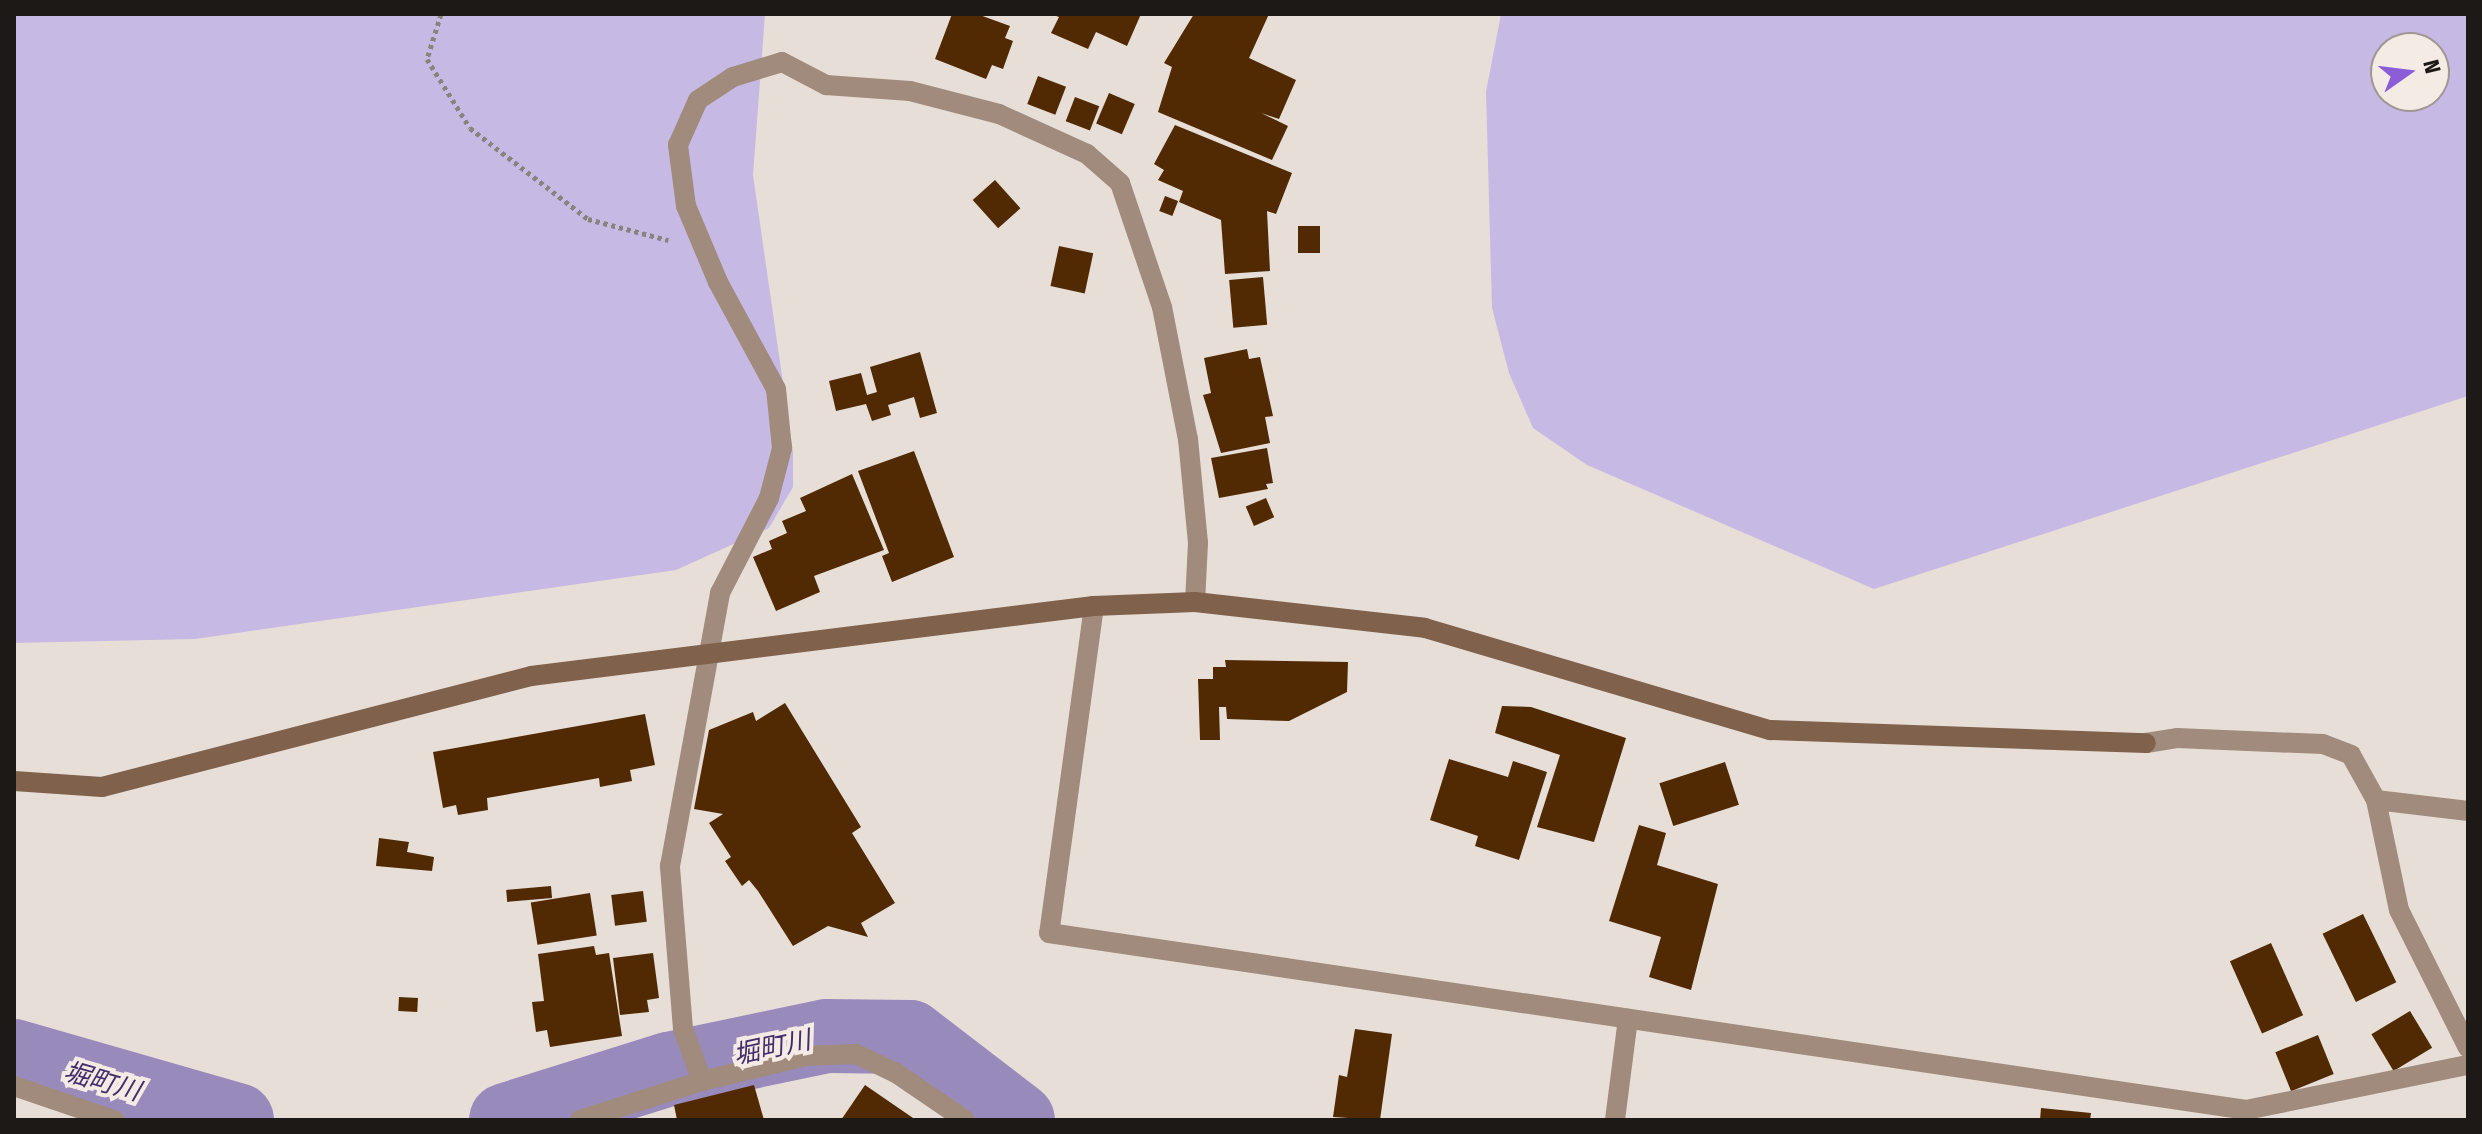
<!DOCTYPE html>
<html>
<head>
<meta charset="utf-8">
<style>
  body { margin:0 }
  #map { position:relative; width:2482px; height:1134px; overflow:hidden; background:#e7ded8; font-family:"Fira Sans Condensed","Noto Sans JP",sans-serif }
  div>[style] { position:absolute }
  [style*='--x'] { left:calc(var(--x)*1px); top:calc(var(--y)*1px); width:calc(var(--w)*1px); rotate:calc(var(--a)*1deg) }
  .green>* { inset:0; background:#c6bae4 }
  .river>* { height:74px; margin:-37px; padding:0 37px; transform-origin:37px; border-radius:37px; background:#998abc }
  .building>* { inset:0; background:#512a04; transform-origin:0 0 }
  .path>* { height:5px; margin-top:-2.5px; transform-origin:0; background:repeating-linear-gradient(90deg,#89837e 0 4px,transparent 0 8px) }
  .street>* { height:20px; margin:-10px; padding:0 10px; transform-origin:10px; border-radius:10px; background:#a08b7c }
  .secondary>* { height:20px; margin:-10px; padding:0 10px; transform-origin:10px; border-radius:10px; background:#80624c }
  span { translate:-50% -50%; white-space:nowrap; text-align:center; line-height:1.15; -webkit-text-stroke:8px #f4ebe5; paint-order:stroke }
  .water-label { font-size:26px; color:#432c6a; font-style:italic }
  .frame { position:absolute; inset:0; border:16px solid #1c1917; pointer-events:none }
  .north { position:absolute; left:2370px; top:32px; width:80px; height:80px; box-sizing:border-box; background:#f4ebe5; border:2px solid #9e9793; border-radius:50%; rotate:76deg; font-size:22px; font-weight:700; line-height:32px; text-align:center; color:#1c1917 }
  .north::after { content:''; display:block; margin:auto; width:28px; height:36px; background:#8b5dd7; clip-path:polygon(50% 0,100% 100%,50% 72%,0 100%) }
</style>
</head>
<body>
<div id="map">
  <div class="green">
    <div style="clip-path:polygon(14px 14px,765px 14px,753px 175px,793px 452px,793px 487px,769px 528px,676px 570px,195px 639px,14px 643px)"></div>
    <div style="clip-path:polygon(evenodd,1501px 14px,2468px 14px,2468px 396px,1874px 589px,1587px 465px,1533px 428px,1509px 373px,1492px 308px,1486px 92px,1501px 14px,2386px 48px,2434px 48px,2434px 96px,2386px 96px,2386px 48px)"></div>
  </div>
  <div class="river">
    <div style="--x:14;--y:1056;--w:232;--a:16"></div>
    <div style="--x:506;--y:1120;--w:171;--a:-17.4"></div>
    <div style="--x:669;--y:1069;--w:161;--a:-11.8"></div>
    <div style="--x:827;--y:1036;--w:83;--a:0.7"></div>
    <div style="--x:910;--y:1037;--w:136;--a:37.5"></div>
  </div>
  <div class="building">
    <div style="clip-path:polygon(952px 14px,977px 14px,1010px 26px,1005px 38px,1013px 41px,1003px 69px,992px 65px,986px 79px,935px 59px)"></div>
    <div style="clip-path:polygon(1051px 14px,1141px 14px,1127px 46px,1096px 32px,1088px 49px,1051px 33px,1059px 17px)"></div>
    <div style="clip-path:polygon(1194px 14px,1269px 14px,1249px 58px,1296px 80px,1279px 119px,1261px 113px,1288px 126px,1272px 160px,1158px 112px,1172px 67px,1164px 63px)"></div>
    <div style="left:1038px;top:76px;width:30px;height:30px;rotate:21deg"></div>
    <div style="left:1109px;top:93px;width:28px;height:33px;rotate:23deg"></div>
    <div style="left:1075px;top:97px;width:26px;height:26px;rotate:21deg"></div>
    <div style="clip-path:polygon(1175px 125px,1292px 173px,1276px 214px,1267px 211px,1270px 271px,1225px 274px,1221px 220px,1179px 202px,1183px 191px,1158px 180px,1164px 170px,1154px 164px)"></div>
    <div style="left:995px;top:180px;width:38px;height:30px;rotate:48deg"></div>
    <div style="left:1165px;top:196px;width:14px;height:16px;rotate:21deg"></div>
    <div style="left:1298px;top:226px;width:22px;height:27px"></div>
    <div style="left:1059px;top:246px;width:35px;height:41px;rotate:12deg"></div>
    <div style="left:1263px;top:277px;width:48px;height:34px;rotate:85deg"></div>
    <div style="clip-path:polygon(1247px 349px,1249px 359px,1260px 357px,1273px 416px,1265px 417px,1270px 443px,1221px 453px,1203px 395px,1211px 393px,1204px 358px)"></div>
    <div style="clip-path:polygon(920px 352px,937px 413px,920px 418px,914px 397px,888px 405px,891px 415px,872px 421px,866px 404px,836px 411px,829px 381px,861px 373px,867px 395px,877px 392px,870px 367px)"></div>
    <div style="clip-path:polygon(1267px 448px,1273px 483px,1266px 484px,1268px 489px,1219px 498px,1211px 458px)"></div>
    <div style="clip-path:polygon(914px 451px,954px 557px,892px 582px,882px 556px,889px 553px,858px 471px)"></div>
    <div style="clip-path:polygon(852px 474px,884px 550px,814px 576px,820px 592px,776px 611px,753px 557px,772px 549px,769px 541px,787px 533px,782px 521px,806px 511px,800px 498px)"></div>
    <div style="left:1266px;top:498px;width:21px;height:22px;rotate:67deg"></div>
    <div style="clip-path:polygon(1225px 660px,1348px 662px,1347px 692px,1289px 721px,1227px 719px,1226px 707px,1219px 707px,1220px 740px,1200px 740px,1198px 679px,1213px 679px,1213px 667px,1226px 667px)"></div>
    <div style="clip-path:polygon(785px 703px,861px 827px,852px 833px,895px 903px,861px 923px,868px 937px,828px 926px,793px 946px,758px 891px,749px 880px,742px 886px,725px 861px,731px 857px,709px 823px,723px 814px,694px 809px,709px 730px,753px 712px,756px 721px)"></div>
    <div style="clip-path:polygon(1502px 706px,1531px 707px,1626px 738px,1594px 842px,1537px 827px,1560px 755px,1495px 733px)"></div>
    <div style="clip-path:polygon(645px 714px,655px 765px,630px 770px,632px 781px,600px 787px,599px 778px,487px 798px,488px 810px,458px 815px,456px 805px,443px 808px,433px 752px)"></div>
    <div style="clip-path:polygon(1449px 759px,1508px 777px,1513px 761px,1547px 772px,1519px 860px,1475px 846px,1478px 836px,1430px 820px)"></div>
    <div style="left:1725px;top:762px;width:45px;height:69px;rotate:72deg"></div>
    <div style="clip-path:polygon(1639px 825px,1666px 833px,1657px 865px,1718px 884px,1691px 990px,1649px 977px,1661px 937px,1609px 921px)"></div>
    <div style="clip-path:polygon(379px 838px,409px 842px,407px 852px,434px 857px,432px 871px,376px 866px)"></div>
    <div style="left:551px;top:886px;width:12px;height:45px;rotate:85deg"></div>
    <div style="left:643px;top:891px;width:31px;height:32px;rotate:83deg"></div>
    <div style="left:590px;top:893px;width:43px;height:60px;rotate:81deg"></div>
    <div style="left:2363px;top:914px;width:76px;height:45px;rotate:64deg"></div>
    <div style="left:2271px;top:943px;width:79px;height:45px;rotate:66deg"></div>
    <div style="clip-path:polygon(594px 946px,596px 955px,609px 953px,622px 1036px,550px 1047px,547px 1030px,536px 1032px,532px 1002px,544px 1001px,538px 954px)"></div>
    <div style="clip-path:polygon(653px 953px,659px 998px,647px 1000px,649px 1012px,620px 1015px,613px 958px)"></div>
    <div style="left:399px;top:997px;width:19px;height:14px;rotate:3deg"></div>
    <div style="left:2410px;top:1011px;width:43px;height:45px;rotate:59deg"></div>
    <div style="clip-path:polygon(1355px 1029px,1392px 1034px,1380px 1120px,1333px 1117px,1339px 1075px,1347px 1077px)"></div>
    <div style="left:2318px;top:1035px;width:42px;height:46px;rotate:68deg"></div>
    <div style="clip-path:polygon(754px 1085px,764px 1120px,677px 1120px,674px 1105px)"></div>
    <div style="clip-path:polygon(865px 1085px,916px 1120px,841px 1120px)"></div>
    <div style="clip-path:polygon(2041px 1108px,2091px 1113px,2090px 1120px,2040px 1120px)"></div>
  </div>
  <div class="path">
    <div style="--x:441;--y:14;--w:47;--a:107.3"></div>
    <div style="--x:427;--y:59;--w:81;--a:58.1"></div>
    <div style="--x:470;--y:128;--w:149;--a:37.6"></div>
    <div style="--x:588;--y:219;--w:83;--a:14.7"></div>
  </div>
  <div class="street">
    <div style="--x:1094;--y:606;--w:330;--a:97.8"></div>
    <div style="--x:1049;--y:933;--w:1210;--a:8.41"></div>
    <div style="--x:2246;--y:1110;--w:227;--a:-11.5"></div>
    <div style="--x:2146;--y:743;--w:31;--a:-9"></div>
    <div style="--x:2177;--y:738;--w:146;--a:2.4"></div>
    <div style="--x:2323;--y:744;--w:30;--a:21"></div>
    <div style="--x:2351;--y:755;--w:51;--a:60.9"></div>
    <div style="--x:2376;--y:800;--w:93;--a:6.8"></div>
    <div style="--x:2376;--y:800;--w:112;--a:78.2"></div>
    <div style="--x:2399;--y:910;--w:154;--a:63.4"></div>
    <div style="--x:702;--y:1081;--w:55;--a:-110.1"></div>
    <div style="--x:683;--y:1029;--w:164;--a:-94.6"></div>
    <div style="--x:670;--y:866;--w:278;--a:-79.6"></div>
    <div style="--x:720;--y:593;--w:107;--a:-62.7"></div>
    <div style="--x:769;--y:498;--w:52;--a:-75.4"></div>
    <div style="--x:782;--y:448;--w:59;--a:-95.8"></div>
    <div style="--x:776;--y:389;--w:122;--a:-118.5"></div>
    <div style="--x:718;--y:282;--w:82;--a:-112.8"></div>
    <div style="--x:686;--y:206;--w:62;--a:-97.5"></div>
    <div style="--x:678;--y:145;--w:49;--a:-66"></div>
    <div style="--x:698;--y:100;--w:42;--a:-33.3"></div>
    <div style="--x:733;--y:77;--w:51;--a:-17"></div>
    <div style="--x:782;--y:62;--w:50;--a:27.6"></div>
    <div style="--x:826;--y:85;--w:84;--a:4.1"></div>
    <div style="--x:910;--y:91;--w:92;--a:14.5"></div>
    <div style="--x:999;--y:114;--w:97;--a:24.4"></div>
    <div style="--x:1087;--y:154;--w:44;--a:41.3"></div>
    <div style="--x:1120;--y:183;--w:131;--a:71.3"></div>
    <div style="--x:1162;--y:307;--w:135;--a:78.9"></div>
    <div style="--x:1188;--y:439;--w:104;--a:84.5"></div>
    <div style="--x:1198;--y:543;--w:59;--a:92.9"></div>
    <div style="--x:14;--y:1086;--w:106;--a:18.8"></div>
    <div style="--x:580;--y:1120;--w:128;--a:-17.7"></div>
    <div style="--x:702;--y:1081;--w:107;--a:-13.5"></div>
    <div style="--x:806;--y:1056;--w:50;--a:-2.3"></div>
    <div style="--x:856;--y:1054;--w:44;--a:25.4"></div>
    <div style="--x:896;--y:1073;--w:83;--a:34.3"></div>
    <div style="--x:1615;--y:1120;--w:102;--a:-82.7"></div>
  </div>
  <div class="secondary">
    <div style="--x:14;--y:781;--w:88;--a:3.9"></div>
    <div style="--x:102;--y:787;--w:443;--a:-14.5"></div>
    <div style="--x:531;--y:676;--w:567;--a:-7.09"></div>
    <div style="--x:1094;--y:606;--w:101;--a:-2.3"></div>
    <div style="--x:1195;--y:602;--w:231;--a:6.4"></div>
    <div style="--x:1425;--y:628;--w:360;--a:16.5"></div>
    <div style="--x:1770;--y:730;--w:376;--a:2"></div>
  </div>
  <div class="water-label">
    <span style="left:772px;top:1048px;rotate:-12deg">堀町川</span>
    <span style="left:102px;top:1082px;rotate:16deg">堀町川</span>
  </div>
  <div class="frame"></div>
  <div class="north">N</div>
</div>
</body>
</html>
